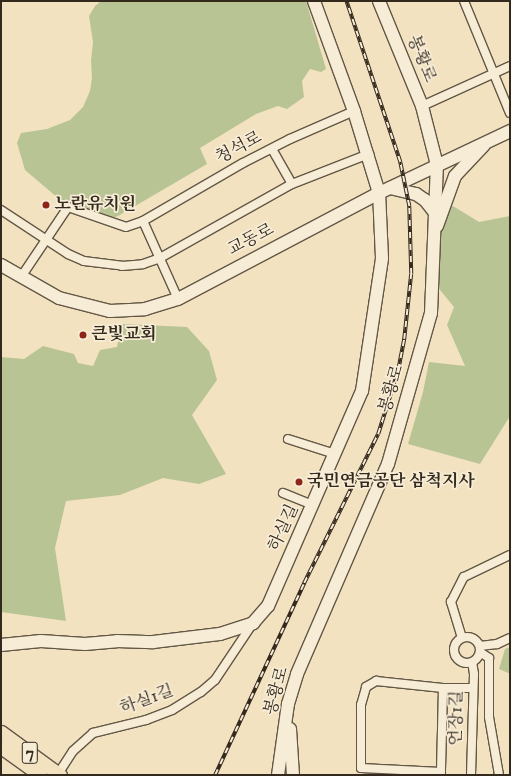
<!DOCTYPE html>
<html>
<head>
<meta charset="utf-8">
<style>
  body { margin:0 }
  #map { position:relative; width:511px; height:776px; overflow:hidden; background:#f3e2c0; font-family:"IM FELL DW Pica","Noto Serif KR",serif }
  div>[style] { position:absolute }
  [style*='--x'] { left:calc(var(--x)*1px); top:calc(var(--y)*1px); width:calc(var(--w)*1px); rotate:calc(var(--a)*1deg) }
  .green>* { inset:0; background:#b9c494 }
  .roads { filter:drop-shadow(1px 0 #635746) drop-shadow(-1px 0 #635746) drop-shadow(0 1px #635746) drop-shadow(0 -1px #635746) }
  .street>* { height:8px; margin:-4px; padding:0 4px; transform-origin:4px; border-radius:4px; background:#f7ecd6 }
  .street>.ring { margin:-4px; padding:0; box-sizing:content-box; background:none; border:8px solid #f7ecd6; border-radius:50% }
  .secondary>* { height:12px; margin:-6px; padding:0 6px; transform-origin:6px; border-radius:6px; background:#f7ecd6 }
  .primary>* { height:13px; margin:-6.5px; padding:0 6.5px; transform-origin:6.5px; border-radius:6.5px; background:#f3e2c0 }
  .rail>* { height:3.5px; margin-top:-1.75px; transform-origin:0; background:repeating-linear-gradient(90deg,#f7ecd6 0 6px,#33291d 0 12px); box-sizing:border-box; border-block:1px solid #33291d }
  .dots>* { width:11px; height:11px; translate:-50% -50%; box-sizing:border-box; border:2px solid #f7ecd6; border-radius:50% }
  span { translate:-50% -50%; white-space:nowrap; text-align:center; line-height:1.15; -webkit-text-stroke:3.5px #f7ecd6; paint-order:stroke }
  .shield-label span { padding:1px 3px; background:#f7ecd6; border:1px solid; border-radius:3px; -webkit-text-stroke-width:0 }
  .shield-label { font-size:16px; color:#33291d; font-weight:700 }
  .street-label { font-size:17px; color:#33291d }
  .poi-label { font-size:17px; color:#33291d; font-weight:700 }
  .left { translate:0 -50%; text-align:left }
  .frame { position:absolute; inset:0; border:2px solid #33291d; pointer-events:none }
</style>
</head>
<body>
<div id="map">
  <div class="green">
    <div style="clip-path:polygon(101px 1px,306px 1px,326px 69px,321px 72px,310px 69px,302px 81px,304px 97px,287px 109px,278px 106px,256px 114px,200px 148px,207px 164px,118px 216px,108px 220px,72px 210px,25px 170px,17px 143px,21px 133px,47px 129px,70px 120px,83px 107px,90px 91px,92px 78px,91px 61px,93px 42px,89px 16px,95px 6px)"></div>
    <div style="clip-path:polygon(453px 206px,479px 222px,510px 216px,510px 416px,480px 464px,408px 444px,423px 392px,429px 362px,465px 366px,447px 325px,454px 307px,431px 279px,441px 213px)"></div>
    <div style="clip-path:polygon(122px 324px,187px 327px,209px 351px,217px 380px,192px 415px,226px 474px,199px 484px,163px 478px,120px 495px,66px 501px,55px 548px,66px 621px,1px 612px,1px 357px,24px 359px,43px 346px,74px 354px,78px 363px,93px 366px,100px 350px,117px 347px)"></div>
    <div style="clip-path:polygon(510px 647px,510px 672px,508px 673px,499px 669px,505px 649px)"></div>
  </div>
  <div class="roads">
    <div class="street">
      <div style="--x:464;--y:1;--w:121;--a:67.7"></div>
      <div style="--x:422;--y:106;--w:97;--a:-24.4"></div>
      <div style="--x:272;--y:149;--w:40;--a:60.3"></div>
      <div style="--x:1;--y:210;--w:80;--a:33.3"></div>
      <div style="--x:68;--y:254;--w:17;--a:24"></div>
      <div style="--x:84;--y:261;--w:38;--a:7"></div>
      <div style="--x:122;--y:266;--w:21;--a:-5"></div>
      <div style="--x:143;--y:264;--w:18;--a:-19"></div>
      <div style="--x:160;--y:258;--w:151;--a:-29.3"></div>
      <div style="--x:292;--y:184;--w:83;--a:-21.3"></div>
      <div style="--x:143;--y:221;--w:116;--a:-30.1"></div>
      <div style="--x:243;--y:163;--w:53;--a:-27.1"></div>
      <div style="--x:290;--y:139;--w:70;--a:-23.6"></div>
      <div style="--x:21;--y:277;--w:84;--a:-56.1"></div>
      <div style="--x:68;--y:207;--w:61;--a:19"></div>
      <div style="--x:126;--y:227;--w:18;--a:-19"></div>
      <div style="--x:143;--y:221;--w:85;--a:65.8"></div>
      <div style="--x:288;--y:439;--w:49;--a:17.7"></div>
      <div style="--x:283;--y:493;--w:31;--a:22"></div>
      <div class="ring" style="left:454px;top:637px;width:18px;height:18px"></div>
      <div style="--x:462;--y:638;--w:38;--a:-107"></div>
      <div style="--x:451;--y:602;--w:28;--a:-63"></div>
      <div style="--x:464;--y:577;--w:51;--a:-25.6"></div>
      <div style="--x:480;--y:646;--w:17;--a:-7"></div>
      <div style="--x:497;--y:644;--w:14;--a:-25"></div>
      <div style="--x:480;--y:652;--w:11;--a:34"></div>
      <div style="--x:489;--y:658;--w:59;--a:90"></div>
      <div style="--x:489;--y:717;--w:59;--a:80.2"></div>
      <div style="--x:443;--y:688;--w:84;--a:91.4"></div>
      <div style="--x:441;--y:772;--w:80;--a:-177.1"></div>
      <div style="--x:361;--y:768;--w:63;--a:-90"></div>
      <div style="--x:361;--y:705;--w:19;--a:-74"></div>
      <div style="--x:366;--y:687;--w:12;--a:-31"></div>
      <div style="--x:376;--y:681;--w:67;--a:6"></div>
      <div style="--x:443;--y:688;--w:30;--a:0"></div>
      <div style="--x:58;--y:774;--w:27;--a:-57"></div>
      <div style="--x:73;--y:751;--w:27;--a:-42"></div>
      <div style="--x:93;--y:733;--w:55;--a:-13.8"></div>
      <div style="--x:146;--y:720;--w:28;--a:-21"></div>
      <div style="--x:172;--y:710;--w:34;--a:-32"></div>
      <div style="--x:201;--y:692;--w:18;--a:-41"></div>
      <div style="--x:215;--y:680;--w:69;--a:-56.3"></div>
      <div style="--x:471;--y:775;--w:101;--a:-88.3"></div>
      <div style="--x:474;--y:674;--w:12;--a:-99"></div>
    </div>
    <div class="secondary">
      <div style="--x:390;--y:188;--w:27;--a:13"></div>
      <div style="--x:416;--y:194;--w:11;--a:34"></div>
      <div style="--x:425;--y:200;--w:16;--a:52"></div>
      <div style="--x:437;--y:226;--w:53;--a:-70.2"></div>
      <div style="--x:455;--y:176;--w:42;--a:-46.9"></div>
      <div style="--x:1;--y:265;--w:67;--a:29.6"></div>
      <div style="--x:59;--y:298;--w:53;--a:14.3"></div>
      <div style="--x:110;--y:311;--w:35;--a:-3"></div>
      <div style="--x:145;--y:309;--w:34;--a:-17"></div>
      <div style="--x:178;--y:299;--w:227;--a:-27.8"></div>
      <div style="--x:379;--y:193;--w:145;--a:-25.3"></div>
      <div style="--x:1;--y:645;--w:40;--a:-5.7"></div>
      <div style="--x:41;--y:641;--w:44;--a:3.9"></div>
      <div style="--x:85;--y:644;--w:32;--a:-5"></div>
      <div style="--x:117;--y:641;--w:36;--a:2"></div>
      <div style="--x:153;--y:642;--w:67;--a:-6.8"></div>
      <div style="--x:220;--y:634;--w:35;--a:-18"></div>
      <div style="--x:253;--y:623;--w:23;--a:-49"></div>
      <div style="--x:268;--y:606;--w:235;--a:-66.4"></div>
      <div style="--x:362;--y:391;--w:134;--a:-81.4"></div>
      <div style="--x:382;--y:258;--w:65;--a:-92.6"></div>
      <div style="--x:379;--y:193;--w:86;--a:-107"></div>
      <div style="--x:354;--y:111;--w:117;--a:-110"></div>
      <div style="--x:290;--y:729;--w:46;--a:86.3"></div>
      <div style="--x:278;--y:775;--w:72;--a:-82"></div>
      <div style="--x:288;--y:704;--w:31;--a:-73"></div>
      <div style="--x:297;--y:674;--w:229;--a:-66.6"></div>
      <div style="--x:388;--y:464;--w:157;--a:-74.1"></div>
      <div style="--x:431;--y:313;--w:148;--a:-87.7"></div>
      <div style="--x:437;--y:165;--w:61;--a:-104.3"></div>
      <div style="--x:422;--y:106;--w:113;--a:-112.3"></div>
    </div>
    <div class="primary">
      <div style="--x:1;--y:732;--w:73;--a:36.1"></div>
      <div style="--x:1;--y:747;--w:48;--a:35.7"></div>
    </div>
  </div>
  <div class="rail">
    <div style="--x:215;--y:775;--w:212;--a:-65.1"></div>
    <div style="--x:304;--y:583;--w:166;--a:-63.6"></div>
    <div style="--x:378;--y:434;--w:67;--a:-72.6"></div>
    <div style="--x:398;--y:370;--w:32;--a:-79"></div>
    <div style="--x:404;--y:339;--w:65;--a:-83.9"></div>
    <div style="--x:411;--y:274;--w:68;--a:-91.7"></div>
    <div style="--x:409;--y:206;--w:45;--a:-101.6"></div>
    <div style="--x:400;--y:162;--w:170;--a:-108.5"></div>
  </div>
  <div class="dots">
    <div style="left:46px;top:205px;background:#8f2418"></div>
    <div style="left:83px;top:335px;background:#8f2418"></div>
    <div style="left:299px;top:482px;background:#8f2418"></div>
  </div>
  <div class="shield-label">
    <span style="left:30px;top:753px">7</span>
  </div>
  <div class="street-label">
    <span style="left:421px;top:59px;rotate:68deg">봉황로</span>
    <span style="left:239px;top:148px;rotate:-28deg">청석로</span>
    <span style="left:251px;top:240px;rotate:-27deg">교동로</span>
    <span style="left:392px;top:389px;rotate:-74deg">봉황로</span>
    <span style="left:284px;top:528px;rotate:-66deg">하실길</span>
    <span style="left:277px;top:691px;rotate:-75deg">봉황로</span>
    <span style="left:147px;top:700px;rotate:-20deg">하실1길</span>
    <span style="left:457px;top:718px;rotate:-89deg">언장1길</span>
  </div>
  <div class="poi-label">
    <span class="left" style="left:54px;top:205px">노란유치원</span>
    <span class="left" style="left:91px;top:335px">큰빛교회</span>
    <span class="left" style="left:307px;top:482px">국민연금공단 삼척지사</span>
  </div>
  <div class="frame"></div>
</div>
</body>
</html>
